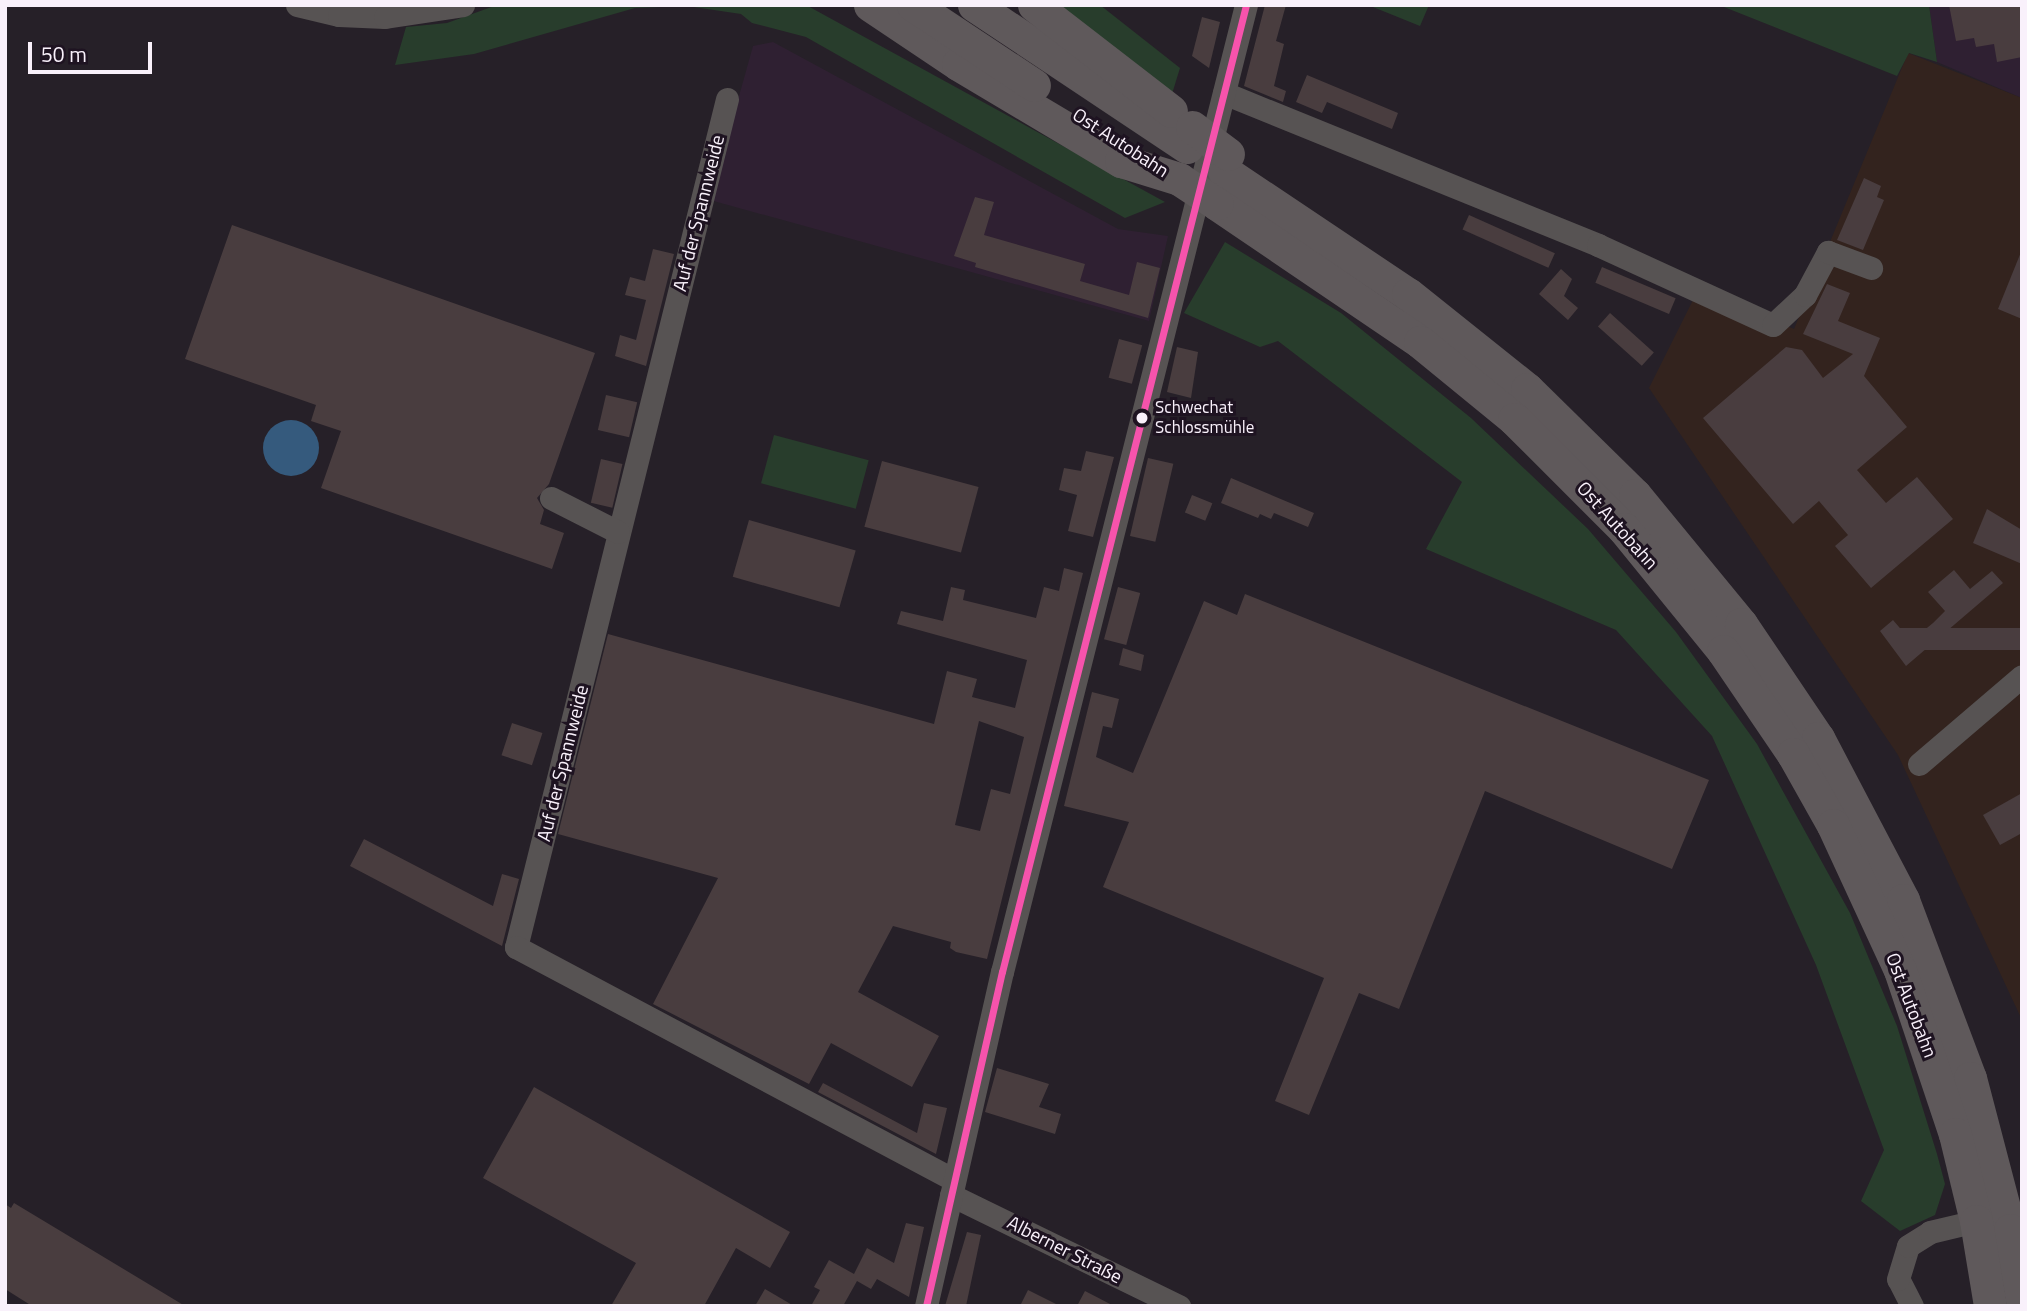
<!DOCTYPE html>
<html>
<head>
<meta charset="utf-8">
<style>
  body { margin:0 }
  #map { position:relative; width:2027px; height:1311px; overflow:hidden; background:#262028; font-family:"Titillium Web",sans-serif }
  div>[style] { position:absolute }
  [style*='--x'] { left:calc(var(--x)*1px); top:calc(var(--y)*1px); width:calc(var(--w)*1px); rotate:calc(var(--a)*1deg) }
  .commercial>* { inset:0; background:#33231e }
  .built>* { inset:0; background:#2f2032 }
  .green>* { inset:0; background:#283d2c; transform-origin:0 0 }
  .water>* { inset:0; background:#355a7d }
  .round { border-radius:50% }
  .building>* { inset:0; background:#493d3f; transform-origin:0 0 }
  .minor>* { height:23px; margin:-11.5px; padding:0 11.5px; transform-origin:11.5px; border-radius:11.5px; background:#575353 }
  .highway>* { height:33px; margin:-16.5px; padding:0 16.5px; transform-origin:16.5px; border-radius:16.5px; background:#5f595b }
  .highway-bridge>* { height:33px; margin:-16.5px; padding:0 16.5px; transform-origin:16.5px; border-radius:16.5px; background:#5f595b }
  .bus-1>* { height:7px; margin:-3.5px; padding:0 3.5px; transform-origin:3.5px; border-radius:3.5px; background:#f653ac }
  .dots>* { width:19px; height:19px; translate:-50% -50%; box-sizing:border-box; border:4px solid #1e1321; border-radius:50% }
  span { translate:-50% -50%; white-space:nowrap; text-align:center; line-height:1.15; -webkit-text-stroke:6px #1e1321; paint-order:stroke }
  .bus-label { font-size:17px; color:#f9f1fb }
  .left { translate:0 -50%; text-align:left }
  .street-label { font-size:19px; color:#f9f1fb }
  .frame { position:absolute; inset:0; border:7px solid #f9f1fb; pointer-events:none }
  .scale { position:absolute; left:28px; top:42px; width:124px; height:32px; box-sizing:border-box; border:4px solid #f9f1fb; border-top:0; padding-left:9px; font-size:21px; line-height:24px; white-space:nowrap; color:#f9f1fb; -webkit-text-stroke:5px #1e1321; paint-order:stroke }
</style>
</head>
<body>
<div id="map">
  <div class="commercial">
    <div style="clip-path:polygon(1908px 53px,2022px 98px,2022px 1020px,1898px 755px,1649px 388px,1699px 288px,1794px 329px)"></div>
  </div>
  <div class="built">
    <div style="clip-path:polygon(1929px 5px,2022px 5px,2022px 98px,1937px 62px)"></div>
    <div style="clip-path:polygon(773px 42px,1118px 229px,1168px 236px,1149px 321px,710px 200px,753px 46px)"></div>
  </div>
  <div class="green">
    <div style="clip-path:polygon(497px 5px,806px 5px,1165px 202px,1125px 218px,806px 37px,752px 23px,741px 14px,687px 6px,635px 8px,474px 54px,395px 65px,406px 27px,447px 23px)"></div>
    <div style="clip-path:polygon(1048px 5px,1100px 5px,1180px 68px,1171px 97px)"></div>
    <div style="clip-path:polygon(1368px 5px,1429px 5px,1420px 26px)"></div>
    <div style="clip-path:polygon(1719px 5px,1929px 5px,1937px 62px,1909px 53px,1897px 76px)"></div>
    <div style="clip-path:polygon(1225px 242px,1341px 313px,1471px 418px,1588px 529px,1676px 632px,1757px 744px,1850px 913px,1897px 1026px,1937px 1154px,1945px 1184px,1935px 1215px,1900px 1231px,1861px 1201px,1884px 1150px,1816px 965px,1712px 736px,1616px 630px,1426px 549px,1462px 482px,1278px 341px,1260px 347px,1184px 313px)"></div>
    <div style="left:774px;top:435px;width:98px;height:50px;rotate:15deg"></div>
  </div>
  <div class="water">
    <div class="round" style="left:263px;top:420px;width:56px;height:56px"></div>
  </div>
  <div class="building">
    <div style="clip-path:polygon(1265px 5px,1286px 5px,1276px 41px,1284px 44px,1274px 86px,1286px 91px,1283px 102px,1244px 86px)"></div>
    <div style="clip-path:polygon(1949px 5px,2022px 5px,2022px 57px,1997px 62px,1994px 44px,1976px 47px,1974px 38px,1956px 41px)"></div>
    <div style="clip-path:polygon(1202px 17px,1220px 22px,1209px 68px,1192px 56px)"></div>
    <div style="clip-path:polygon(1307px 75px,1398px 113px,1392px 129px,1327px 102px,1322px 113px,1296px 102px)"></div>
    <div style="clip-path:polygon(1864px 178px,1881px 186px,1877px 197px,1884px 200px,1863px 250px,1837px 240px)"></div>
    <div style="clip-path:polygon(975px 197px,994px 202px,984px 235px,1085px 264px,1080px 281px,1129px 295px,1137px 262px,1160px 268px,1148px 318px,975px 267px,976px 263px,954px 256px)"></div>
    <div style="left:1469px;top:215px;width:94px;height:16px;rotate:24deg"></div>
    <div style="clip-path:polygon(232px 225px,595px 353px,549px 484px,537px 498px,544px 510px,540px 524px,564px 533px,552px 569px,321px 488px,341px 431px,311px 421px,316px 405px,185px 359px)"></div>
    <div style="clip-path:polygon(653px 249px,674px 254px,646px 366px,615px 356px,620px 335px,636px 340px,646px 300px,625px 295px,630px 277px,645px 281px)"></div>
    <div style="clip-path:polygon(2021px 252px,2022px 253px,2022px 319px,1998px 309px)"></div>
    <div style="left:1602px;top:267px;width:80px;height:17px;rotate:23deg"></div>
    <div style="clip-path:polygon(1561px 269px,1572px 279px,1564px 296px,1578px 308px,1568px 320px,1539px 294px)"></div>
    <div style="clip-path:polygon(1827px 284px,1850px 293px,1838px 321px,1880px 338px,1864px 376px,1907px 427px,1857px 470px,1886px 503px,1917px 477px,1953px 519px,1871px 588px,1835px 546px,1848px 535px,1819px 501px,1793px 524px,1703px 418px,1786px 347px,1802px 350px,1823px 378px,1853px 354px,1803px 334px)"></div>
    <div style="left:1610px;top:313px;width:59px;height:18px;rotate:42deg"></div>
    <div style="left:1119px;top:339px;width:24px;height:40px;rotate:15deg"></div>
    <div style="clip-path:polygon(1177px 347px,1198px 352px,1191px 398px,1167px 392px)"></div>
    <div style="left:606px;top:395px;width:32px;height:36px;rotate:13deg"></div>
    <div style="clip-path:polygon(1086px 451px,1114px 457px,1093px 537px,1068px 531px,1077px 495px,1059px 490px,1064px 468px,1081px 471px)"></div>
    <div style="left:1148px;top:458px;width:26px;height:80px;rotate:13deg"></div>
    <div style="left:601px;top:459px;width:22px;height:45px;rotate:13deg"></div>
    <div style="left:882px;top:461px;width:100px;height:68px;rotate:15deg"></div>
    <div style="clip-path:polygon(1231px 478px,1314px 513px,1308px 527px,1274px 513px,1271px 519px,1260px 514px,1258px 518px,1221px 503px)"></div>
    <div style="left:1192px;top:495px;width:22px;height:19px;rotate:22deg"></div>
    <div style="clip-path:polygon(1987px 509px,2022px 530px,2022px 564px,1973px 543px)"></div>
    <div style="left:749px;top:520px;width:111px;height:59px;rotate:16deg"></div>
    <div style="clip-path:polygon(evenodd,1064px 568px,1083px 573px,987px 959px,956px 952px,950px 948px,951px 942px,893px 926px,858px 992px,939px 1036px,912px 1087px,831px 1043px,809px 1084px,653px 1004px,718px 878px,558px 834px,608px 634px,934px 724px,947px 671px,977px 679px,972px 697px,1015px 708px,1027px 660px,897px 624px,901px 611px,943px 621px,951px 587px,965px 590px,963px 600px,1036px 618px,1044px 587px,1059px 591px,1064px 568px,979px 721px,1024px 737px,1010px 794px,991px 789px,980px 831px,955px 825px,979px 721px)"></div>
    <div style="clip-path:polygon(1954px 570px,1970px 589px,1992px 571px,2003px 583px,1906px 666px,1880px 631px,1893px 620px,1911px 641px,1933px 623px,1945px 611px,1928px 592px)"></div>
    <div style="left:1118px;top:587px;width:23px;height:54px;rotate:15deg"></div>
    <div style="clip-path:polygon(1245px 594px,1709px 780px,1672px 869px,1485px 791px,1399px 1009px,1359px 993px,1309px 1115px,1275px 1101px,1324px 978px,1103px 887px,1129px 822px,1064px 806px,1092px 692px,1119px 699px,1112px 728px,1103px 726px,1096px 757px,1133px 773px,1204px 601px,1237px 615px)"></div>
    <div style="left:2022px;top:628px;width:22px;height:122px;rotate:90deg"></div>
    <div style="clip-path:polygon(1123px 648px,1144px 655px,1141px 671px,1119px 665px)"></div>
    <div style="left:512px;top:723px;width:32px;height:34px;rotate:18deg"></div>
    <div style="clip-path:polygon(2022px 793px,2022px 833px,2000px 845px,1983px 815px)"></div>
    <div style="clip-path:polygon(364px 839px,493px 906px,502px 874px,519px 879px,502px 946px,350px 866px)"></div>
    <div style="clip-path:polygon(997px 1068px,1049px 1084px,1039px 1107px,1061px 1114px,1055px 1134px,985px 1112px)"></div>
    <div style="clip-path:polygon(823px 1083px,917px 1133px,924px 1103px,947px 1108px,936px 1154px,818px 1092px)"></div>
    <div style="clip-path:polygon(534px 1087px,790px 1232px,770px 1268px,736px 1248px,704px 1306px,611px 1306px,636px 1263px,483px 1178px)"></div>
    <div style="clip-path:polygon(14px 1203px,185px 1306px,32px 1306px,5px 1289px,5px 1204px,11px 1208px)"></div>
    <div style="clip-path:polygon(906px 1223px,924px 1227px,909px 1297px,877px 1279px,871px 1289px,857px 1281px,843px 1306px,811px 1306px,820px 1290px,814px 1287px,829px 1260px,854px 1274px,867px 1248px,894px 1263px)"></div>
    <div style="clip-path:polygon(967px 1232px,981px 1235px,966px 1306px,945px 1306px)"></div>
    <div style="clip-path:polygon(765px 1289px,794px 1306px,755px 1306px)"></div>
    <div style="clip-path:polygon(1028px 1290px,1060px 1306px,1020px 1306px)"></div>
    <div style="clip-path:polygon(1085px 1291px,1114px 1306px,1077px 1306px)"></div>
  </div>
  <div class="minor">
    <div style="--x:297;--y:5;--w:43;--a:13.4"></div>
    <div style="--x:339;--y:15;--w:46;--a:2.5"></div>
    <div style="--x:385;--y:17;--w:79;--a:-8.7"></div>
    <div style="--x:1224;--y:93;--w:404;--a:22.1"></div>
    <div style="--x:1598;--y:245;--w:192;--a:24.6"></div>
    <div style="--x:1773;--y:325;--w:44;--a:-43.2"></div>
    <div style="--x:1805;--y:295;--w:49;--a:-61.9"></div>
    <div style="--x:1828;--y:252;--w:46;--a:20.4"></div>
    <div style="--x:727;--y:99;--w:874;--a:103.97"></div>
    <div style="--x:516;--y:947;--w:495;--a:28"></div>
    <div style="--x:551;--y:498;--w:75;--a:26.9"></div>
    <div style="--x:1919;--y:764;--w:135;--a:-40.5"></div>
    <div style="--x:951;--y:1195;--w:254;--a:26"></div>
    <div style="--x:926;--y:1306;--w:343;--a:-77.2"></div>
    <div style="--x:1002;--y:972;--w:997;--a:-75.84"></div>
    <div style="--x:1912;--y:1306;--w:30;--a:-117"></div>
    <div style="--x:1898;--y:1279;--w:34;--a:-73"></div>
    <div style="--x:1908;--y:1246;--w:26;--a:-32"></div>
    <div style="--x:1930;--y:1232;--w:47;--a:-13.4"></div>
  </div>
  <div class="highway">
    <div style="--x:870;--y:5;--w:106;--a:33.8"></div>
    <div style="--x:958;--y:64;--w:190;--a:30.8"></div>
    <div style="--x:1121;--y:161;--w:61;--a:17.2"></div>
    <div style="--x:913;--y:5;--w:145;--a:33.5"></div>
    <div style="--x:974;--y:5;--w:256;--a:33.7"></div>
    <div style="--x:1034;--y:5;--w:173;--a:37.7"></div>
    <div style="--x:1224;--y:171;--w:221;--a:33.8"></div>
    <div style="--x:1408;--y:294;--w:152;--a:38.6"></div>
    <div style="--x:1527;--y:389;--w:151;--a:44.5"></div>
    <div style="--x:1635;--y:495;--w:167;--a:50.6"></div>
    <div style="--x:1741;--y:624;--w:138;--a:56"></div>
    <div style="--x:1818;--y:738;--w:183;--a:62.3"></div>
    <div style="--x:1903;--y:900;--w:190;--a:69.4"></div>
    <div style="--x:1970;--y:1078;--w:157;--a:75.3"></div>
    <div style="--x:2010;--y:1230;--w:71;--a:80.3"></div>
    <div style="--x:1217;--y:204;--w:245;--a:34.2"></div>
    <div style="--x:1420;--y:342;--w:122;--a:39.3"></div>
    <div style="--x:1514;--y:419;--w:156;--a:45"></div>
    <div style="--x:1624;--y:529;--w:157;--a:50.9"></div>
    <div style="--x:1723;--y:651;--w:125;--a:55.8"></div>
    <div style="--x:1793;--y:754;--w:81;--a:60.6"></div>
    <div style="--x:1833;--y:825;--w:160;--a:65.2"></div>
    <div style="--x:1900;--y:970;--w:173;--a:71.5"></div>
    <div style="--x:1955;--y:1134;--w:89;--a:76.4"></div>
    <div style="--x:1976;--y:1221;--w:86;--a:80.6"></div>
  </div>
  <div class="highway-bridge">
    <div style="--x:1192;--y:127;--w:45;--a:36.9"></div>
    <div style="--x:1179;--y:179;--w:45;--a:33.3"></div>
  </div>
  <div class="bus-1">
    <div style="--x:926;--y:1306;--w:343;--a:-77.2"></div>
    <div style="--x:1002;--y:972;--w:997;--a:-75.84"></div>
  </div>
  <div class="dots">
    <div style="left:1142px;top:418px;background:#f9f1fb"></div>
  </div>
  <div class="bus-label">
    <span class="left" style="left:1155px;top:418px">Schwechat<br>Schlossmühle</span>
  </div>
  <div class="street-label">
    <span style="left:1121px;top:142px;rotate:33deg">Ost Autobahn</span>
    <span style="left:698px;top:213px;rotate:-76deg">Auf der Spannweide</span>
    <span style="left:1618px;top:525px;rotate:48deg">Ost Autobahn</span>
    <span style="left:562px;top:763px;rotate:-76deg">Auf der Spannweide</span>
    <span style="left:1912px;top:1005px;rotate:69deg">Ost Autobahn</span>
    <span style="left:1065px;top:1249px;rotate:27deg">Alberner Straße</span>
  </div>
  <div class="frame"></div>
  <div class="scale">50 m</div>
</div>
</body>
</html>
